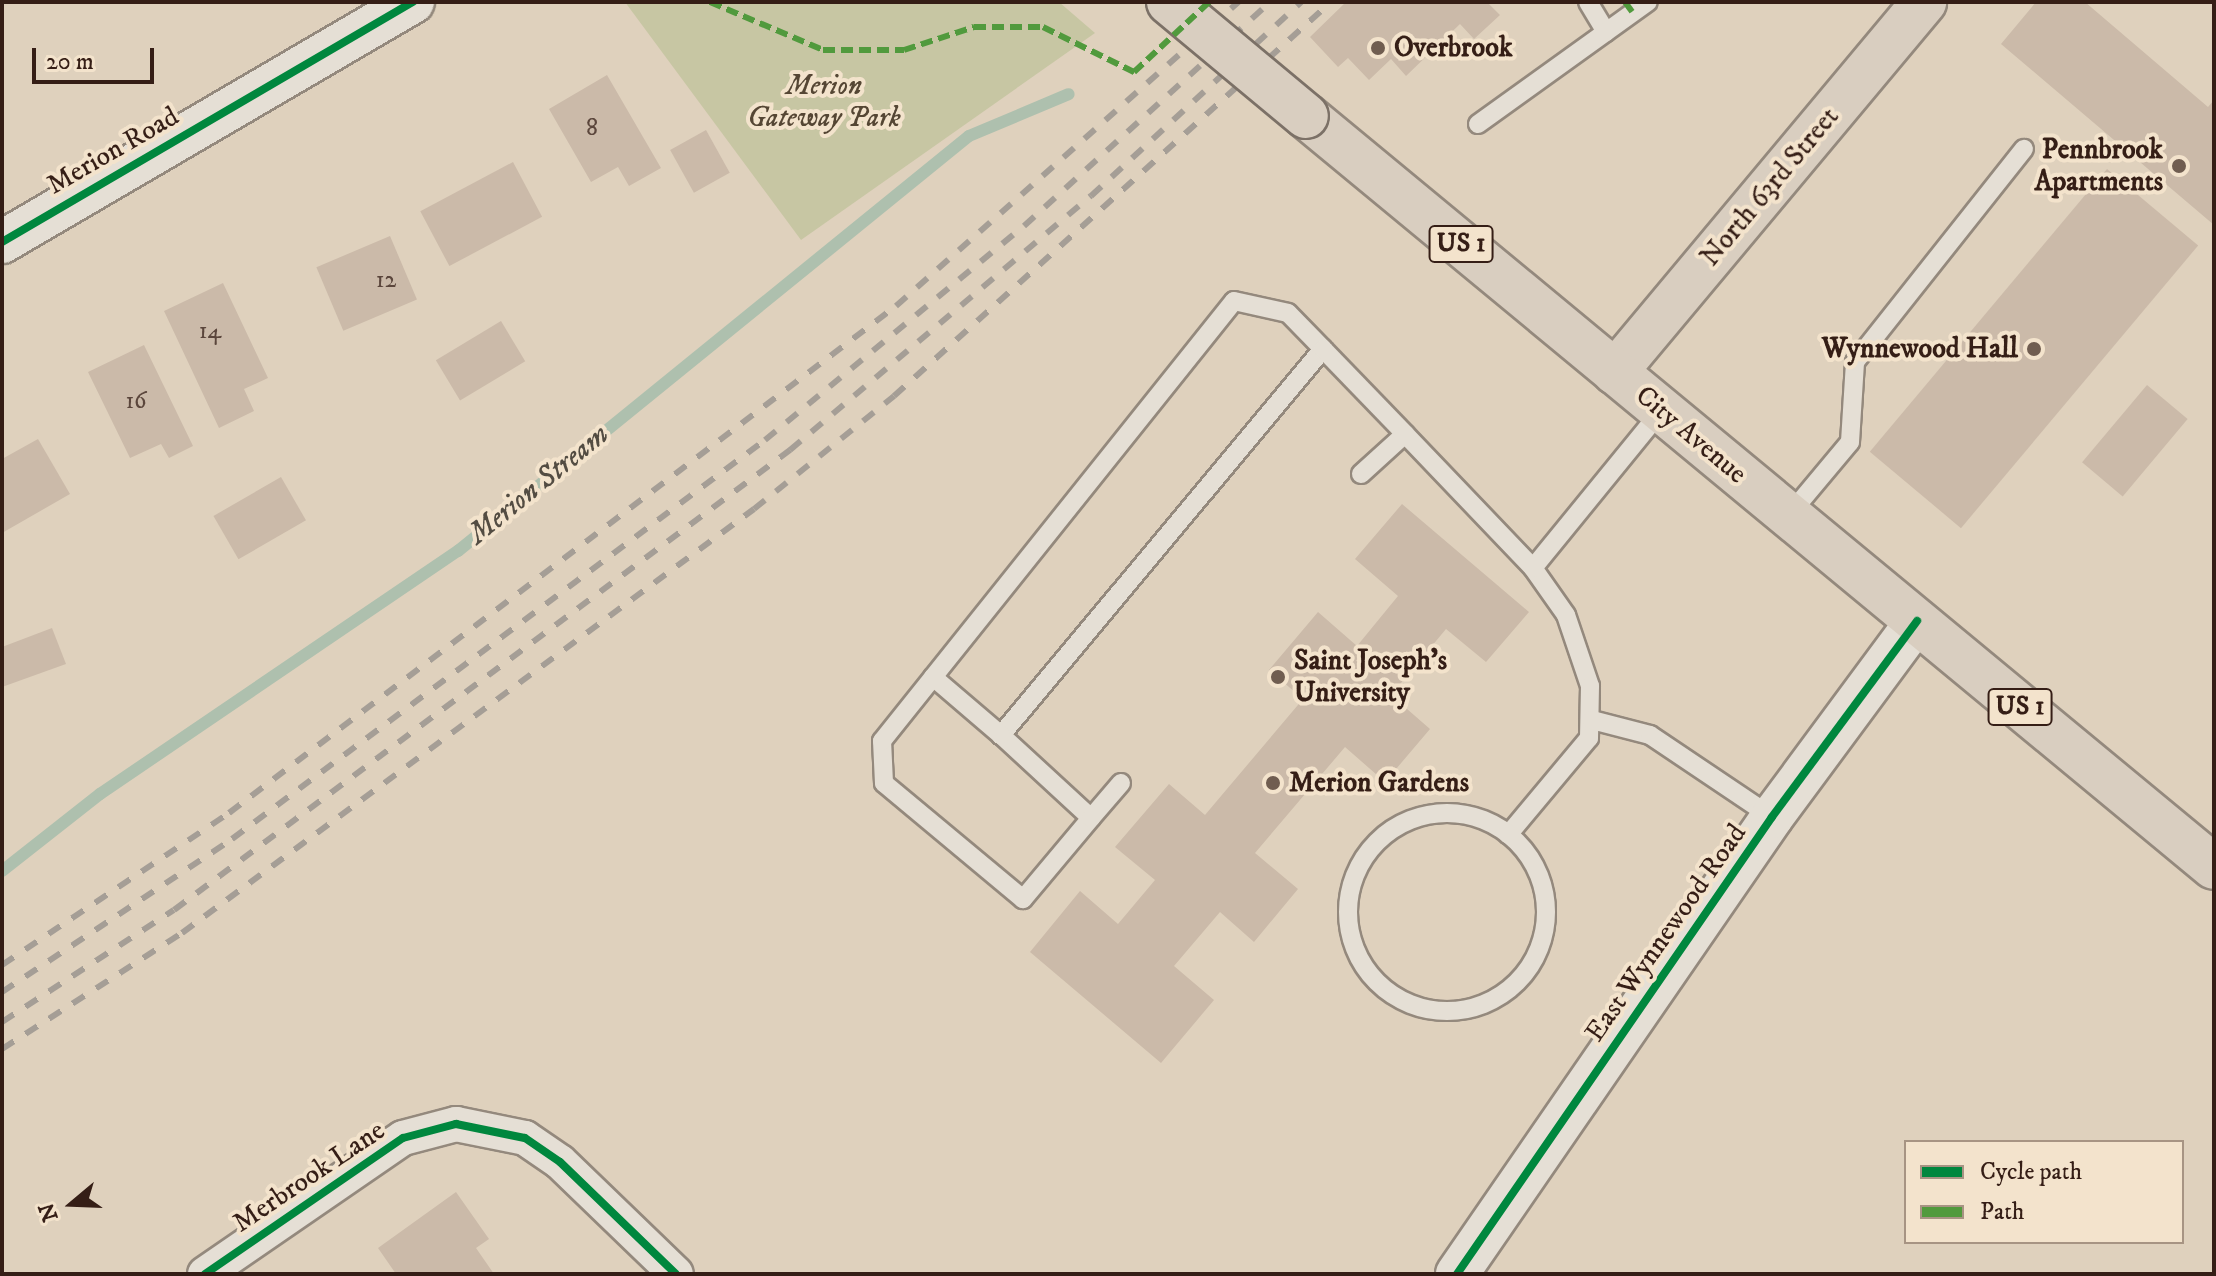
<!DOCTYPE html>
<html>
<head>
<meta charset="utf-8">
<style>
  body { margin:0 }
  #map { position:relative; width:2216px; height:1276px; overflow:hidden; background:#dfd1bd; font-family:"IM FELL DW Pica",serif }
  div>[style] { position:absolute }
  [style*='--x'] { left:calc(var(--x)*1px); top:calc(var(--y)*1px); width:calc(var(--w)*1px); rotate:calc(var(--a)*1deg) }
  .green>* { inset:0; background:#c7c6a3 }
  .stream>* { height:12px; margin:-6px; padding:0 6px; transform-origin:6px; border-radius:6px; background:#aec0ae }
  .building>* { inset:0; background:#cbbaa9; transform-origin:0 0 }
  .roads { filter:drop-shadow(2px 0 #94897d) drop-shadow(-2px 0 #94897d) drop-shadow(0 2px #94897d) drop-shadow(0 -2px #94897d) }
  .service>* { height:18px; margin:-9px; padding:0 9px; transform-origin:9px; border-radius:9px; background:#e5dfd5 }
  .service>.ring { margin:-9px; padding:0; box-sizing:content-box; background:none; border:18px solid #e5dfd5; border-radius:50% }
  .minor>* { height:34px; margin:-17px; padding:0 17px; transform-origin:17px; border-radius:17px; background:#e5dfd5 }
  .tertiary>* { height:42px; margin:-21px; padding:0 21px; transform-origin:21px; border-radius:21px; background:#e5dfd5 }
  .primary>* { height:44px; margin:-22px; padding:0 22px; transform-origin:22px; border-radius:22px; background:#d9cec0 }
  .trunk>* { height:44px; margin:-22px; padding:0 22px; transform-origin:22px; border-radius:22px; background:#d9cec0 }
  .rail>* { height:6px; margin-top:-3px; transform-origin:0; background:repeating-linear-gradient(90deg,#a59e96 0 14px,transparent 0 28px) }
  .bridges { filter:drop-shadow(2px 0 #7c7167) drop-shadow(-2px 0 #7c7167) drop-shadow(0 2px #7c7167) drop-shadow(0 -2px #7c7167) }
  .trunk-bridge>* { height:44px; margin:-22px; padding:0 22px; transform-origin:22px; border-radius:22px; background:#d9cec0 }
  .quiet>* { height:6px; margin-top:-3px; transform-origin:0; background:repeating-linear-gradient(90deg,#519a3d 0 12px,transparent 0 18px) }
  .cycleway>* { height:8px; margin:-4px; padding:0 4px; transform-origin:4px; border-radius:4px; background:#00873e }
  .dots>* { width:22px; height:22px; translate:-50% -50%; box-sizing:border-box; border:4px solid #f3e3cc; border-radius:50% }
  span { translate:-50% -50%; white-space:nowrap; text-align:center; line-height:1.15; -webkit-text-stroke:8px #f3e3cc; paint-order:stroke }
  .number-label { font-size:24px; color:#5b463c }
  .number-label span { -webkit-text-stroke-width:0 }
  .shield-label span { padding:2px 6px; background:#f3e3cc; border:2px solid; border-radius:6px; -webkit-text-stroke-width:0 }
  .shield-label { font-size:26px; color:#351e16; font-weight:700 }
  .poi-label { font-size:28px; color:#351e16; font-weight:700 }
  .left { translate:0 -50%; text-align:left }
  .right { translate:-100% -50%; text-align:right }
  .park-label { font-size:28px; color:#554634; font-style:italic }
  .street-label { font-size:28px; color:#351e16 }
  .water-label { font-size:30px; color:#534c42; font-style:italic }
  .frame { position:absolute; inset:0; border:4px solid #351e16; pointer-events:none }
  .legend { position:absolute; left:1904px; top:1140px; width:280px; height:104px; box-sizing:border-box; background:#f3e3cc; border:2px solid #a79483; margin:0; padding:10px 14px; list-style:none; font-size:24px; color:#351e16 }
  .legend li { display:flex; align-items:center; gap:16px; height:40px }
  .legend b { width:40px; border:2px solid #a79483 }
  .north { position:absolute; left:32px; top:1164px; width:80px; height:80px; -webkit-text-stroke:6px #f3e3cc; paint-order:stroke; rotate:251deg; font-size:22px; font-weight:700; line-height:32px; text-align:center; color:#351e16 }
  .north::after { content:''; display:block; margin:auto; width:28px; height:36px; background:#351e16; clip-path:polygon(50% 0,100% 100%,50% 72%,0 100%) }
  .scale { position:absolute; left:32px; top:48px; width:122px; height:36px; box-sizing:border-box; border:4px solid #351e16; border-top:0; padding-left:10px; font-size:24px; line-height:28px; white-space:nowrap; color:#351e16; -webkit-text-stroke:6px #f3e3cc; paint-order:stroke }
</style>
</head>
<body>
<div id="map">
  <div class="green">
    <div style="clip-path:polygon(625px 2px,1059px 2px,1095px 33px,801px 240px)"></div>
  </div>
  <div class="stream">
    <div style="--x:2;--y:871;--w:125;--a:-38.2"></div>
    <div style="--x:100;--y:794;--w:433;--a:-34.2"></div>
    <div style="--x:458;--y:551;--w:658;--a:-39.08"></div>
    <div style="--x:969;--y:136;--w:108;--a:-22.8"></div>
  </div>
  <div class="building">
    <div style="clip-path:polygon(1346px 2px,1487px 2px,1500px 15px,1474px 39px,1460px 24px,1406px 76px,1391px 59px,1369px 80px,1348px 58px,1338px 67px,1310px 37px)"></div>
    <div style="clip-path:polygon(2036px 2px,2085px 2px,2208px 107px,2214px 100px,2214px 225px,2001px 44px)"></div>
    <div style="clip-path:polygon(607px 75px,661px 168px,629px 186px,618px 167px,591px 182px,549px 109px)"></div>
    <div style="left:706px;top:130px;width:49px;height:41px;rotate:61deg"></div>
    <div style="left:513px;top:162px;width:62px;height:105px;rotate:62deg"></div>
    <div style="left:2107px;top:169px;width:119px;height:369px;rotate:40deg"></div>
    <div style="left:390px;top:236px;width:69px;height:80px;rotate:67deg"></div>
    <div style="clip-path:polygon(223px 283px,268px 378px,244px 389px,254px 411px,219px 428px,164px 311px)"></div>
    <div style="left:501px;top:321px;width:47px;height:76px;rotate:59deg"></div>
    <div style="clip-path:polygon(144px 345px,193px 446px,169px 458px,161px 444px,130px 458px,88px 372px)"></div>
    <div style="left:2147px;top:385px;width:53px;height:101px;rotate:40deg"></div>
    <div style="clip-path:polygon(38px 439px,70px 494px,2px 533px,2px 459px)"></div>
    <div style="left:281px;top:477px;width:50px;height:78px;rotate:60deg"></div>
    <div style="clip-path:polygon(1402px 504px,1529px 612px,1486px 662px,1446px 629px,1391px 695px,1430px 729px,1385px 782px,1345px 747px,1255px 853px,1298px 889px,1254px 942px,1220px 912px,1174px 966px,1214px 1000px,1161px 1063px,1030px 952px,1080px 891px,1118px 924px,1155px 880px,1115px 847px,1169px 784px,1205px 815px,1303px 699px,1269px 670px,1318px 612px,1357px 646px,1398px 596px,1355px 559px)"></div>
    <div style="clip-path:polygon(52px 628px,66px 664px,2px 687px,2px 647px)"></div>
    <div style="clip-path:polygon(456px 1192px,489px 1239px,476px 1248px,494px 1274px,396px 1274px,378px 1248px)"></div>
  </div>
  <div class="roads">
    <div class="service">
      <div style="--x:1588;--y:2;--w:35;--a:59"></div>
      <div style="--x:1478;--y:124;--w:209;--a:-35.7"></div>
      <div style="--x:1323;--y:349;--w:503;--a:129.83"></div>
      <div style="--x:1001;--y:735;--w:122;--a:42.7"></div>
      <div style="--x:1091;--y:818;--w:106;--a:130"></div>
      <div style="--x:1023;--y:899;--w:181;--a:-140.2"></div>
      <div style="--x:884;--y:783;--w:42;--a:-92.7"></div>
      <div style="--x:882;--y:741;--w:563;--a:-51.34"></div>
      <div style="--x:1234;--y:301;--w:55;--a:12.5"></div>
      <div style="--x:1288;--y:313;--w:50;--a:45.8"></div>
      <div style="--x:1323;--y:349;--w:118;--a:46"></div>
      <div style="--x:1405;--y:434;--w:185;--a:46.3"></div>
      <div style="--x:1533;--y:568;--w:57;--a:54.9"></div>
      <div style="--x:1566;--y:615;--w:75;--a:71.3"></div>
      <div style="--x:1590;--y:686;--w:52;--a:91.1"></div>
      <div style="--x:1589;--y:738;--w:126;--a:129.9"></div>
      <div style="--x:1361;--y:474;--w:59;--a:-42.3"></div>
      <div style="--x:1789;--y:515;--w:95;--a:-50.1"></div>
      <div style="--x:1850;--y:442;--w:80;--a:-86.4"></div>
      <div style="--x:1855;--y:362;--w:272;--a:-51.6"></div>
      <div style="--x:1533;--y:568;--w:204;--a:-50.8"></div>
      <div style="--x:933;--y:677;--w:89;--a:40.5"></div>
      <div style="--x:1592;--y:720;--w:60;--a:14.5"></div>
      <div style="--x:1650;--y:735;--w:147;--a:33.9"></div>
      <div class="ring" style="left:1348px;top:813px;width:180px;height:180px"></div>
      <div style="--x:1091;--y:818;--w:46;--a:-49.4"></div>
    </div>
    <div class="minor">
      <div style="--x:205;--y:1274;--w:240;--a:-34.5"></div>
      <div style="--x:403;--y:1138;--w:55;--a:-14.8"></div>
      <div style="--x:456;--y:1124;--w:70;--a:11.5"></div>
      <div style="--x:525;--y:1138;--w:42;--a:34.4"></div>
      <div style="--x:560;--y:1162;--w:161;--a:44"></div>
    </div>
    <div class="tertiary">
      <div style="--x:2;--y:242;--w:476;--a:-30.3"></div>
      <div style="--x:1457;--y:1274;--w:555;--a:-55.42"></div>
      <div style="--x:1772;--y:817;--w:244;--a:-53.5"></div>
    </div>
    <div class="primary">
      <div style="--x:1615;--y:372;--w:482;--a:-50.1"></div>
    </div>
    <div class="trunk">
      <div style="--x:1306;--y:116;--w:1178;--a:39.59"></div>
    </div>
  </div>
  <div class="rail">
    <div style="--x:2;--y:965;--w:273;--a:-33.8"></div>
    <div style="--x:229;--y:813;--w:838;--a:-37.24"></div>
    <div style="--x:896;--y:306;--w:458;--a:-41.6"></div>
    <div style="--x:2;--y:992;--w:276;--a:-33.6"></div>
    <div style="--x:232;--y:839;--w:666;--a:-36.82"></div>
    <div style="--x:765;--y:440;--w:336;--a:-39.6"></div>
    <div style="--x:1024;--y:226;--w:333;--a:-42.3"></div>
    <div style="--x:2;--y:1022;--w:205;--a:-33.1"></div>
    <div style="--x:174;--y:910;--w:769;--a:-36.75"></div>
    <div style="--x:790;--y:450;--w:394;--a:-40.2"></div>
    <div style="--x:1091;--y:196;--w:286;--a:-42.7"></div>
    <div style="--x:2;--y:1049;--w:214;--a:-32.8"></div>
    <div style="--x:182;--y:933;--w:712;--a:-36.55"></div>
    <div style="--x:754;--y:509;--w:180;--a:-38.9"></div>
    <div style="--x:894;--y:396;--w:588;--a:-42.04"></div>
  </div>
  <div class="bridges">
    <div class="trunk-bridge">
      <div style="--x:1169;--y:2;--w:178;--a:39.8"></div>
    </div>
  </div>
  <div class="quiet">
    <div style="--x:710;--y:2;--w:123;--a:23"></div>
    <div style="--x:823;--y:50;--w:81;--a:0"></div>
    <div style="--x:904;--y:50;--w:74;--a:-18.2"></div>
    <div style="--x:974;--y:27;--w:69;--a:0"></div>
    <div style="--x:1043;--y:27;--w:102;--a:26.3"></div>
    <div style="--x:1134;--y:72;--w:103;--a:-43"></div>
    <div style="--x:1625;--y:2;--w:14;--a:54"></div>
  </div>
  <div class="cycleway">
    <div style="--x:2;--y:242;--w:476;--a:-30.3"></div>
    <div style="--x:205;--y:1274;--w:240;--a:-34.5"></div>
    <div style="--x:403;--y:1138;--w:55;--a:-14.8"></div>
    <div style="--x:456;--y:1124;--w:70;--a:11.5"></div>
    <div style="--x:525;--y:1138;--w:42;--a:34.4"></div>
    <div style="--x:560;--y:1162;--w:161;--a:44"></div>
    <div style="--x:1457;--y:1274;--w:555;--a:-55.42"></div>
    <div style="--x:1772;--y:817;--w:244;--a:-53.5"></div>
  </div>
  <div class="dots">
    <div style="left:1378px;top:48px;background:#705d50"></div>
    <div style="left:2179px;top:166px;background:#705d50"></div>
    <div style="left:2034px;top:349px;background:#705d50"></div>
    <div style="left:1278px;top:677px;background:#705d50"></div>
    <div style="left:1273px;top:783px;background:#705d50"></div>
  </div>
  <div class="number-label">
    <span style="left:592px;top:129px">8</span>
    <span style="left:386px;top:281px">12</span>
    <span style="left:210px;top:332px">14</span>
    <span style="left:136px;top:402px">16</span>
  </div>
  <div class="shield-label">
    <span style="left:1461px;top:244px">US 1</span>
    <span style="left:2020px;top:707px">US 1</span>
  </div>
  <div class="poi-label">
    <span class="left" style="left:1394px;top:48px">Overbrook</span>
    <span class="right" style="left:2163px;top:166px">Pennbrook<br>Apartments</span>
    <span class="right" style="left:2018px;top:349px">Wynnewood Hall</span>
    <span class="left" style="left:1294px;top:677px">Saint Joseph's<br>University</span>
    <span class="left" style="left:1289px;top:783px">Merion Gardens</span>
  </div>
  <div class="park-label">
    <span style="left:824px;top:102px">Merion<br>Gateway Park</span>
  </div>
  <div class="street-label">
    <span style="left:113px;top:151px;rotate:-30deg">Merion Road</span>
    <span style="left:1770px;top:187px;rotate:-50deg">North 63rd Street</span>
    <span style="left:1691px;top:435px;rotate:40deg">City Avenue</span>
    <span style="left:1666px;top:933px;rotate:-55deg">East Wynnewood Road</span>
    <span style="left:309px;top:1177px;rotate:-34deg">Merbrook Lane</span>
  </div>
  <div class="water-label">
    <span style="left:539px;top:485px;rotate:-39deg">Merion Stream</span>
  </div>
  <div class="frame"></div>
  <ul class="legend">
  <li><b style="height:10px;background:#00873e"></b>Cycle path</li>
  <li><b style="height:10px;background:#519a3d"></b>Path</li>
  </ul>
  <div class="north">N</div>
  <div class="scale">20 m</div>
</div>
</body>
</html>
